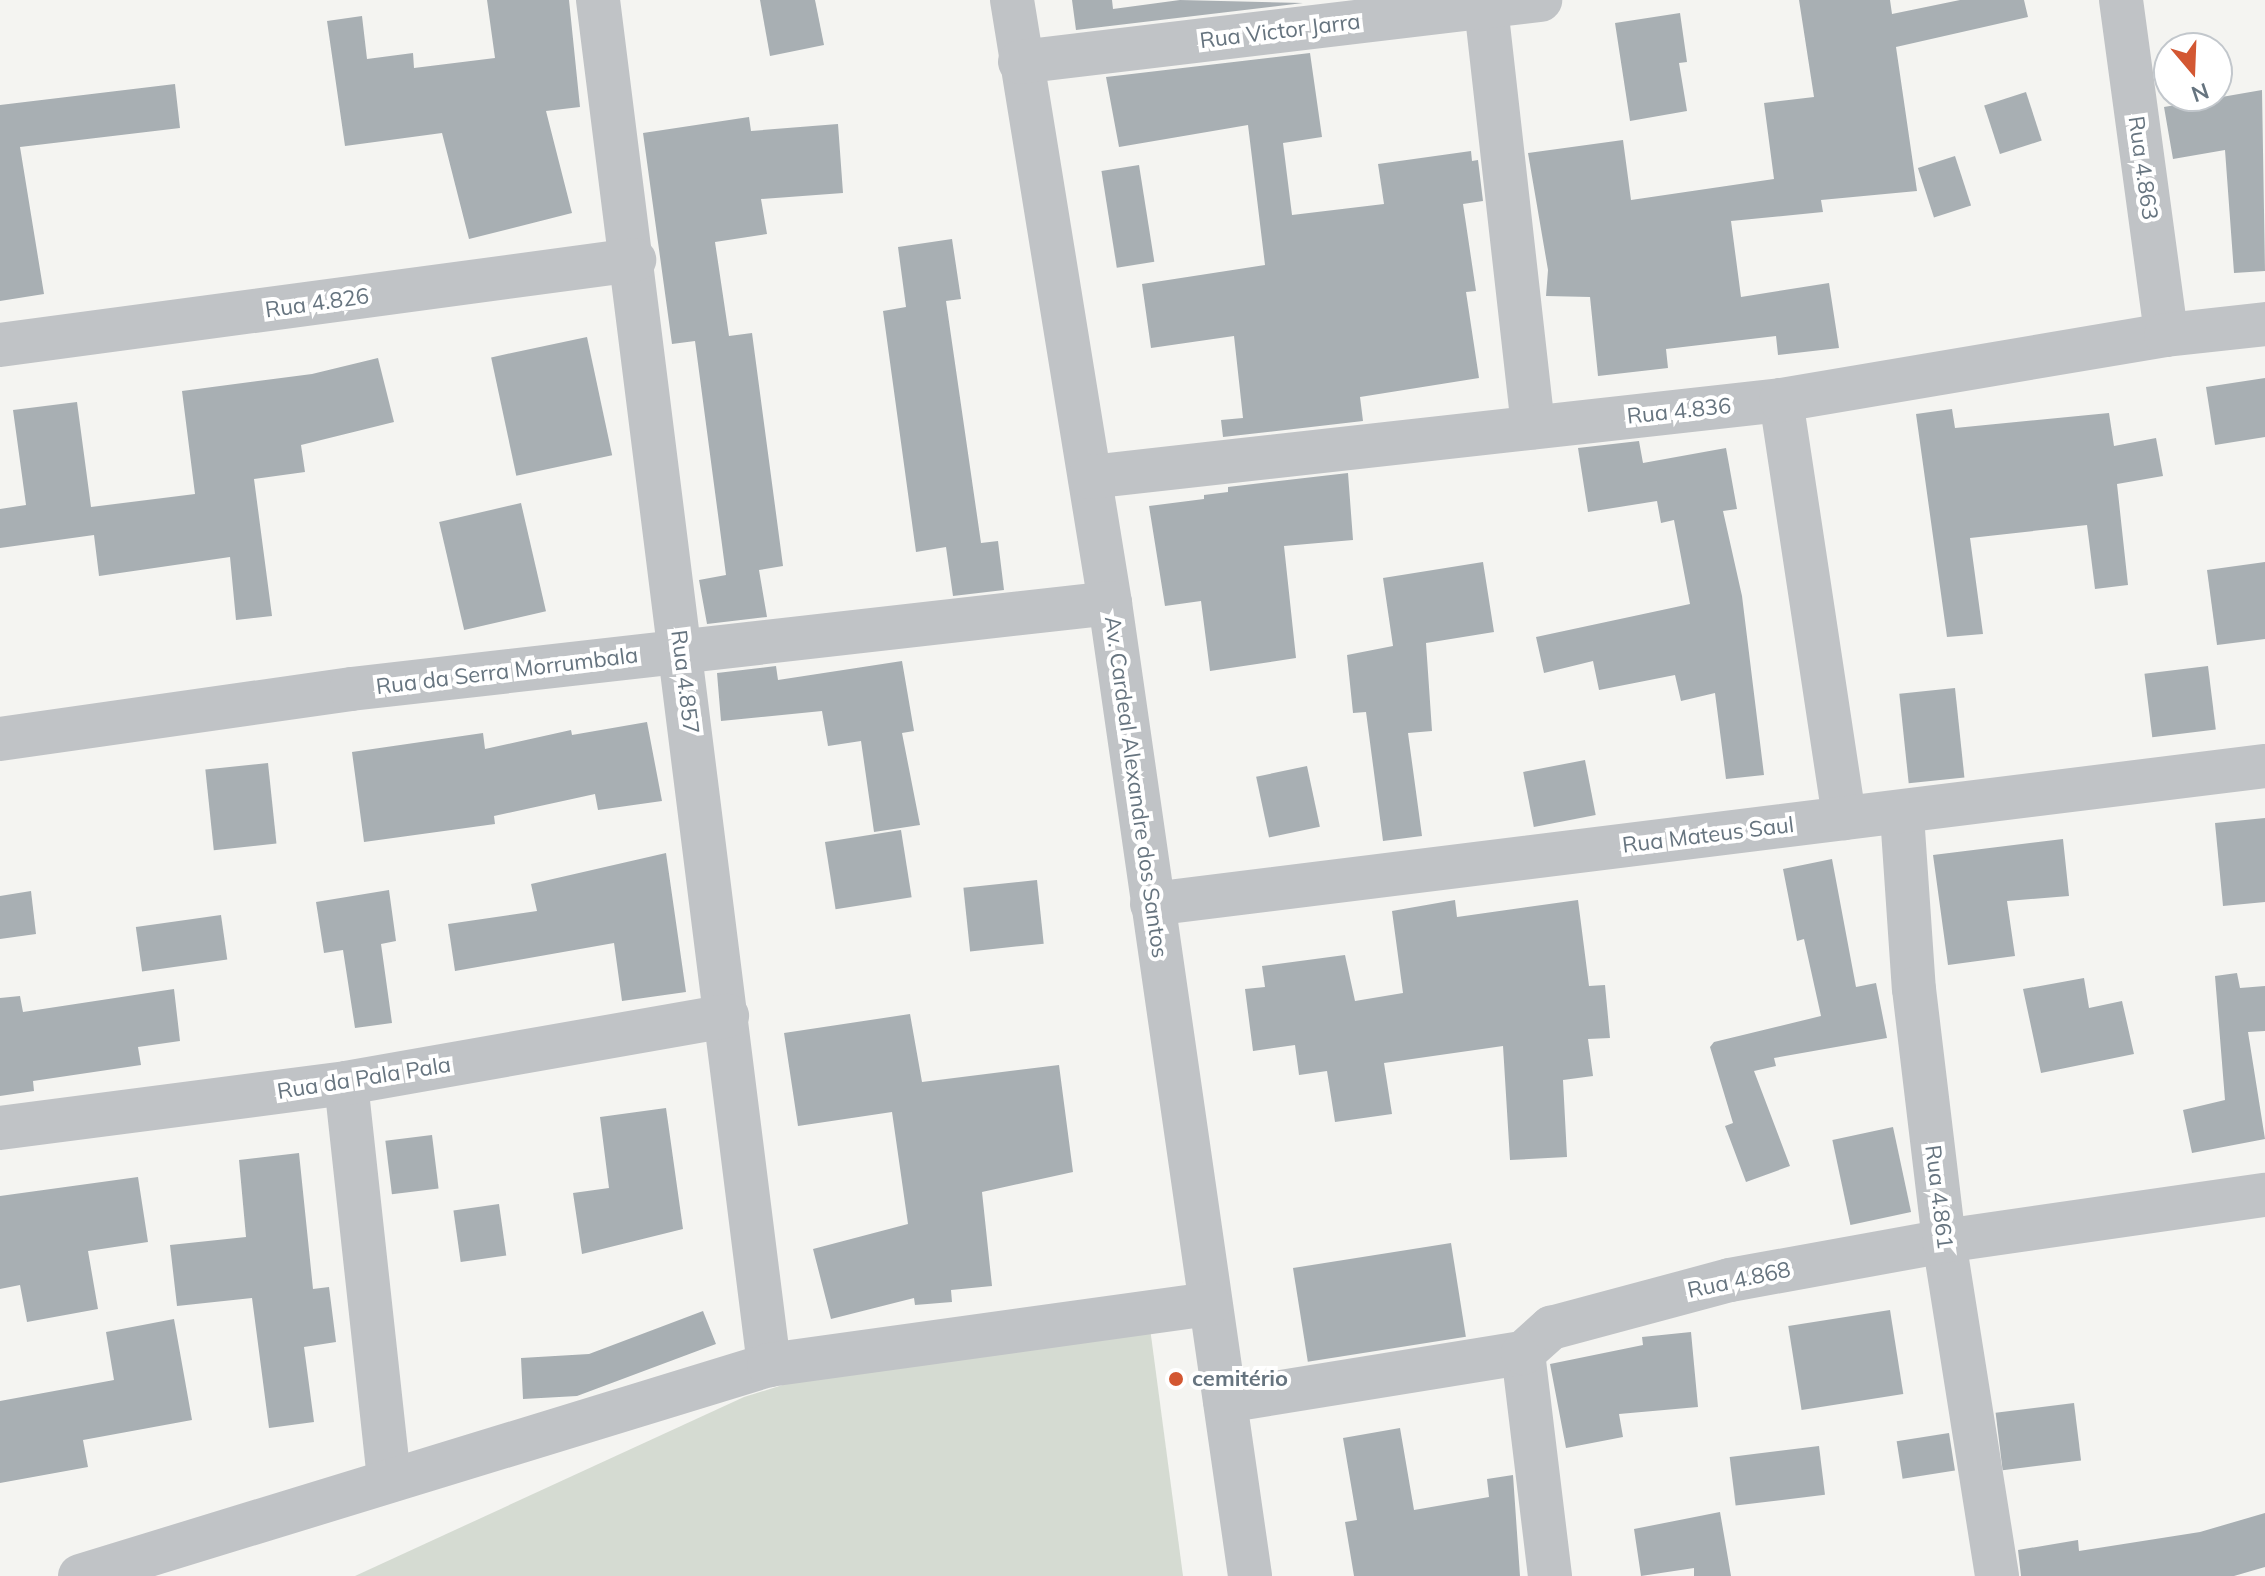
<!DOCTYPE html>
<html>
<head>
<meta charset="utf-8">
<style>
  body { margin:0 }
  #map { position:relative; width:2265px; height:1576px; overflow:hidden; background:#f4f4f1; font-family:Mulish,sans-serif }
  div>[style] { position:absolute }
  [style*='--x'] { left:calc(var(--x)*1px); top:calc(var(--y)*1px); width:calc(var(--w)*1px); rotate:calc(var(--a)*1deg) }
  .green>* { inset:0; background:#d5dbd2 }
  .building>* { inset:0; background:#a8afb3; transform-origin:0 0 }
  .minor>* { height:44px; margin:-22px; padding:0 22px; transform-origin:22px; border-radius:22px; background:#c0c3c6 }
  .dots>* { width:22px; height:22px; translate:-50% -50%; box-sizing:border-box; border:4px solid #fff; border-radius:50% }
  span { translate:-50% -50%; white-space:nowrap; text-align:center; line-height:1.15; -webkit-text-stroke:8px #fff; paint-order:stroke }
  .street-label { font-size:22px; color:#66747f }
  .poi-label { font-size:22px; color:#66747f; font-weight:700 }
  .left { translate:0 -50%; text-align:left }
  .north { position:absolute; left:2153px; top:32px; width:80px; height:80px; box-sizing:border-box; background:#fff; border:2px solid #c2c7cc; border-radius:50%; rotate:161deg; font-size:22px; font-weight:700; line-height:32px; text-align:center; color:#66747f }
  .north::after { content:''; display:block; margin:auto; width:28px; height:36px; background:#d35732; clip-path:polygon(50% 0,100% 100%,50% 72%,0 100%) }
</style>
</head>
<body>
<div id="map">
  <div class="green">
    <div style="clip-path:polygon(1150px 1328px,1183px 1576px,355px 1576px,744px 1397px,821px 1373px)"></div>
  </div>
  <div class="building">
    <div style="clip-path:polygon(487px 0,569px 0,580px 107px,546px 111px,572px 213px,469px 239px,442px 133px,345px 146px,327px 21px,362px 16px,367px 59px,413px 53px,414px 68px,495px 58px)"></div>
    <div style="clip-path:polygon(760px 0,815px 0,824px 45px,770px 56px)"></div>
    <div style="clip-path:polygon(1072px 0,1112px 0,1113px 9px,1180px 0,1303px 3px,1076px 30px)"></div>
    <div style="clip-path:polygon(1799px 0,1890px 0,1892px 14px,1960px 0,2024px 0,2028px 17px,1896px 47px,1917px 191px,1821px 200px,1823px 212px,1731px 221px,1741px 297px,1829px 283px,1839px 348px,1778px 355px,1776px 336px,1666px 349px,1668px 368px,1598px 376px,1590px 297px,1546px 296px,1548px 270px,1528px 153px,1623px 140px,1631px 200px,1774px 179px,1764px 103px,1814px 97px)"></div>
    <div style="clip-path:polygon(1680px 13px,1687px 62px,1679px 63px,1687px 111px,1630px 121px,1615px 23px)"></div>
    <div style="clip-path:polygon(1310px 53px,1322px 137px,1283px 143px,1292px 215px,1384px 204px,1378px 164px,1471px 151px,1472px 161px,1478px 160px,1483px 201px,1463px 204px,1476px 291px,1466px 292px,1479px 378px,1360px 397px,1363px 421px,1223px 437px,1221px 420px,1243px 418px,1234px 336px,1151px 348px,1142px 284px,1265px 265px,1248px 125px,1119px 147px,1106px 77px)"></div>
    <div style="clip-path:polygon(175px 84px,180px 128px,20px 147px,44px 294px,0 301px,0 105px)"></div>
    <div style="clip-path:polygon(2262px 90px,2265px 271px,2234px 273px,2225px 150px,2173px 159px,2164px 107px)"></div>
    <div style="left:2026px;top:92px;width:51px;height:44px;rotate:72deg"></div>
    <div style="clip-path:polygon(749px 117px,751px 131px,838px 124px,843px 193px,761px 199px,767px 234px,715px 242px,729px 336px,752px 333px,783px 566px,759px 570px,767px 617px,707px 624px,699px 580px,726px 575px,695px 341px,672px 344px,643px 133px)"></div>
    <div style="left:1955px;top:156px;width:52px;height:39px;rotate:72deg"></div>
    <div style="left:1139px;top:165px;width:98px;height:38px;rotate:81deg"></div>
    <div style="clip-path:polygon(952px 239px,961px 299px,946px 301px,981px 543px,998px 541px,1004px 590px,953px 596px,946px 547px,916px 552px,883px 311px,906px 307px,898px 247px)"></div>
    <div style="left:587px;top:337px;width:121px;height:98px;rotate:78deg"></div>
    <div style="clip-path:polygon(378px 358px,394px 422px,301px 445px,305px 472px,254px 479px,272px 616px,236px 620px,230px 557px,99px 576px,94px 535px,0 548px,0 509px,26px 505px,13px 410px,77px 402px,91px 507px,195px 494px,182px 391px,312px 374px)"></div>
    <div style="clip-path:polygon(2265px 378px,2265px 437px,2215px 445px,2206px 387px)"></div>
    <div style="clip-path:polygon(1952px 409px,1955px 428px,2109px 413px,2114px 446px,2156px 438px,2163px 476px,2117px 484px,2128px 585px,2095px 589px,2087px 525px,1970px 538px,1983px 634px,1947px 637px,1916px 414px)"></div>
    <div style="clip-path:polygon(1639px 441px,1643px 463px,1726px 448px,1737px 509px,1723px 511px,1742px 596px,1764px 775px,1726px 779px,1715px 693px,1681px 701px,1675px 675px,1599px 690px,1593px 661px,1544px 673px,1536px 637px,1690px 604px,1674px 520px,1661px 523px,1657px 501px,1588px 512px,1578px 448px)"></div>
    <div style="clip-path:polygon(1348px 473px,1353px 540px,1284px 546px,1296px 658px,1210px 671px,1201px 601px,1165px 606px,1149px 506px,1204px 499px,1204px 495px,1228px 492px,1228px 487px)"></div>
    <div style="left:521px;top:503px;width:111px;height:84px;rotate:77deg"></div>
    <div style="clip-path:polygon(1483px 562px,1494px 632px,1426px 643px,1432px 731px,1408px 733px,1422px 836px,1383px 841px,1366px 712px,1353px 713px,1347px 655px,1393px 646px,1383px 578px)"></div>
    <div style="clip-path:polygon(2265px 562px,2265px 639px,2217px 645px,2207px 570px)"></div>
    <div style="clip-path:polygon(902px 661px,914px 731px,902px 733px,920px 825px,874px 832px,861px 741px,828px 746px,822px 711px,721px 721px,717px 673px,776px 666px,778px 680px)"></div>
    <div style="left:2208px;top:666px;width:64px;height:64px;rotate:83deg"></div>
    <div style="left:1955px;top:688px;width:90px;height:56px;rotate:84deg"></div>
    <div style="clip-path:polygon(647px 722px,662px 801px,598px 810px,595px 794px,494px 816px,495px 824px,364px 842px,352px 752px,483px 733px,485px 749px,571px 730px,572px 735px)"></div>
    <div style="left:1585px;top:760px;width:56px;height:63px;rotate:79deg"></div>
    <div style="left:268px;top:763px;width:81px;height:63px;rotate:84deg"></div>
    <div style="left:1307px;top:766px;width:62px;height:52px;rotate:78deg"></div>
    <div style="clip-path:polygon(2265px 818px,2265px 902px,2223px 906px,2215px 823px)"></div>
    <div style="left:901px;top:830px;width:68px;height:77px;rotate:81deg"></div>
    <div style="clip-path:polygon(2063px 839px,2069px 896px,2007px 901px,2015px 956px,1948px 965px,1933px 855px)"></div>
    <div style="clip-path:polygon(666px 853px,686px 992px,622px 1001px,614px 943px,455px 971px,448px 924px,537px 911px,531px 884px)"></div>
    <div style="clip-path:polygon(1832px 859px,1856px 987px,1876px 983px,1887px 1038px,1774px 1058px,1776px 1066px,1754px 1071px,1790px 1166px,1746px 1182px,1725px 1126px,1733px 1123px,1710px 1047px,1714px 1042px,1821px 1016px,1804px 939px,1797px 941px,1783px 869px)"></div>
    <div style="left:1037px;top:880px;width:64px;height:74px;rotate:84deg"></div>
    <div style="clip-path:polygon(389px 890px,396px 941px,381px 944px,392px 1023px,355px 1028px,343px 950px,324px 953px,316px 902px)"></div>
    <div style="clip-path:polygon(31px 891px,36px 934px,0 939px,0 896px)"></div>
    <div style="clip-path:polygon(1455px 900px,1457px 917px,1578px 900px,1589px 986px,1605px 985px,1610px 1038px,1588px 1039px,1593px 1076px,1563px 1080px,1567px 1157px,1510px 1160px,1503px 1046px,1384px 1063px,1392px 1114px,1335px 1122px,1327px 1071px,1299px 1075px,1295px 1045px,1253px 1051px,1245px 989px,1265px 987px,1262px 966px,1345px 955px,1355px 1001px,1403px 993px,1392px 911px)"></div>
    <div style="left:221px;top:915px;width:45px;height:86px;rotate:82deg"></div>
    <div style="clip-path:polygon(2237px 973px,2240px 988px,2265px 986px,2265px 1031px,2248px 1032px,2265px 1139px,2192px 1153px,2183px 1110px,2225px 1100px,2215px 976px)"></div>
    <div style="clip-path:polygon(2084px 978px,2089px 1008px,2122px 1001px,2134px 1054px,2041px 1073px,2023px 989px)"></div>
    <div style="clip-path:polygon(174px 989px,180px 1041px,138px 1047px,141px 1065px,33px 1081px,34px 1091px,0 1096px,0 998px,20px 996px,23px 1012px)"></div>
    <div style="clip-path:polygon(910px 1014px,922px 1082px,1059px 1065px,1073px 1172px,982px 1192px,992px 1286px,951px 1290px,952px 1302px,915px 1305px,914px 1298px,831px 1319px,813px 1249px,908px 1224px,892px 1112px,798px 1126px,784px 1033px)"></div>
    <div style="clip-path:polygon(666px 1108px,683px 1229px,582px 1254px,573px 1193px,609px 1188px,600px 1117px)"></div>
    <div style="left:1893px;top:1127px;width:87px;height:62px;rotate:78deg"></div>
    <div style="left:432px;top:1135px;width:54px;height:47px;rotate:83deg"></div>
    <div style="clip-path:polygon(299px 1153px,313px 1289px,329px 1287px,336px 1342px,304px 1347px,314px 1422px,269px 1428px,252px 1298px,177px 1306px,170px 1245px,246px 1237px,239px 1160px)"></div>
    <div style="clip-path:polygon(138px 1177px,148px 1242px,88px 1251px,98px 1309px,27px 1322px,20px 1285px,0 1289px,0 1196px)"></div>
    <div style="left:499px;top:1204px;width:52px;height:46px;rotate:82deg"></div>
    <div style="left:1451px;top:1243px;width:95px;height:160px;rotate:81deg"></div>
    <div style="left:1890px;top:1310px;width:85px;height:103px;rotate:81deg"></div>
    <div style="clip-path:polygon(703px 1311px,716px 1344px,577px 1396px,523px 1399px,521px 1358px,589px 1354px)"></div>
    <div style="clip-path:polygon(174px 1319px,192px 1420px,83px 1440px,88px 1467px,0 1483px,0 1401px,114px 1380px,106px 1332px)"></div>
    <div style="clip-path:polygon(1691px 1332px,1698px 1407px,1619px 1414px,1623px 1437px,1566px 1448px,1550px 1364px,1643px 1345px,1642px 1337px)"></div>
    <div style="left:2074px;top:1403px;width:58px;height:79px;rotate:83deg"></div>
    <div style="clip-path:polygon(1400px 1428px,1414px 1510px,1489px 1497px,1487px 1479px,1513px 1475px,1520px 1576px,1354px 1576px,1345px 1522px,1357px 1520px,1343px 1438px)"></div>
    <div style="left:1949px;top:1433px;width:38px;height:53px;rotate:81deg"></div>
    <div style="left:1819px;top:1446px;width:49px;height:90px;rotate:83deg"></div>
    <div style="clip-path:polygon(1720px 1512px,1731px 1576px,1694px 1576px,1694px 1568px,1641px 1576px,1634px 1529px)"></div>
    <div style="clip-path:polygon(2265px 1513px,2265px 1567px,2234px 1576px,2021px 1576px,2018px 1550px,2078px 1540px,2079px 1551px,2200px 1532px)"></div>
  </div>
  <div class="minor">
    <div style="--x:598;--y:0;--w:1376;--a:82.86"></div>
    <div style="--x:1012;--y:0;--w:611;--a:80.77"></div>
    <div style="--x:1110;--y:603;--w:983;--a:81.81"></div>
    <div style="--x:2121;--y:0;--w:338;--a:82.3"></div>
    <div style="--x:1486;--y:7;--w:423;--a:83.6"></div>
    <div style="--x:1020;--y:62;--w:524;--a:-6.8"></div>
    <div style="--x:0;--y:345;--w:640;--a:-7.64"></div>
    <div style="--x:1781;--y:400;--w:423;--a:81.4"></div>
    <div style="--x:1090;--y:477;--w:695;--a:-6.36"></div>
    <div style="--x:1781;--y:400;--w:390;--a:-9.6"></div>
    <div style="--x:2166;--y:335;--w:100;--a:-6.3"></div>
    <div style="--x:0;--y:739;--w:355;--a:-8.1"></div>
    <div style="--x:351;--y:689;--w:764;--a:-6.46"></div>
    <div style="--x:1902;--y:815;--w:174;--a:86.1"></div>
    <div style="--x:1914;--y:989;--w:254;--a:83.2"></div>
    <div style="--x:1944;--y:1241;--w:339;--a:81"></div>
    <div style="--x:1152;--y:904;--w:1122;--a:-7.07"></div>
    <div style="--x:346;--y:1083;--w:400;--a:83.8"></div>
    <div style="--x:0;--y:1128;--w:349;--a:-7.4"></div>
    <div style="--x:346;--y:1083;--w:387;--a:-10"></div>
    <div style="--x:1523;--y:1353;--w:225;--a:83.1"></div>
    <div style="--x:1225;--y:1401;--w:302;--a:-9.2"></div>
    <div style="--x:1523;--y:1353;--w:38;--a:-42"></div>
    <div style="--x:1551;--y:1328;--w:185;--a:-15"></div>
    <div style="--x:1730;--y:1280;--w:218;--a:-10.3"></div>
    <div style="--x:1944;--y:1241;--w:324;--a:-8.2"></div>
    <div style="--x:80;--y:1576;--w:721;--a:-17.03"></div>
    <div style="--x:769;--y:1365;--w:444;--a:-7.9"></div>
  </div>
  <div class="dots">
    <div style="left:1176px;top:1379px;background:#d35732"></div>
  </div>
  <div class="street-label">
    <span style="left:1280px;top:31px;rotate:-7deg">Rua Victor Jarra</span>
    <span style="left:2143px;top:168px;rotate:82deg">Rua 4.863</span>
    <span style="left:317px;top:303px;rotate:-8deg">Rua 4.826</span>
    <span style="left:1679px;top:411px;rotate:-6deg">Rua 4.836</span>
    <span style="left:507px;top:671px;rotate:-7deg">Rua da Serra Morrumbala</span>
    <span style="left:685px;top:682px;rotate:83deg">Rua 4.857</span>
    <span style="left:1136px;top:787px;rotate:82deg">Av. Cardeal Alexandre dos Santos</span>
    <span style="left:1708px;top:835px;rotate:-7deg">Rua Mateus Saul</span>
    <span style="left:364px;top:1078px;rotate:-9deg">Rua da Pala Pala</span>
    <span style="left:1939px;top:1197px;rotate:83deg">Rua 4.861</span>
    <span style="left:1739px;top:1280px;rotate:-12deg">Rua 4.868</span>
  </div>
  <div class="poi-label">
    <span class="left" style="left:1192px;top:1379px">cemitério</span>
  </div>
  <div class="north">N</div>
</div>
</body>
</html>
